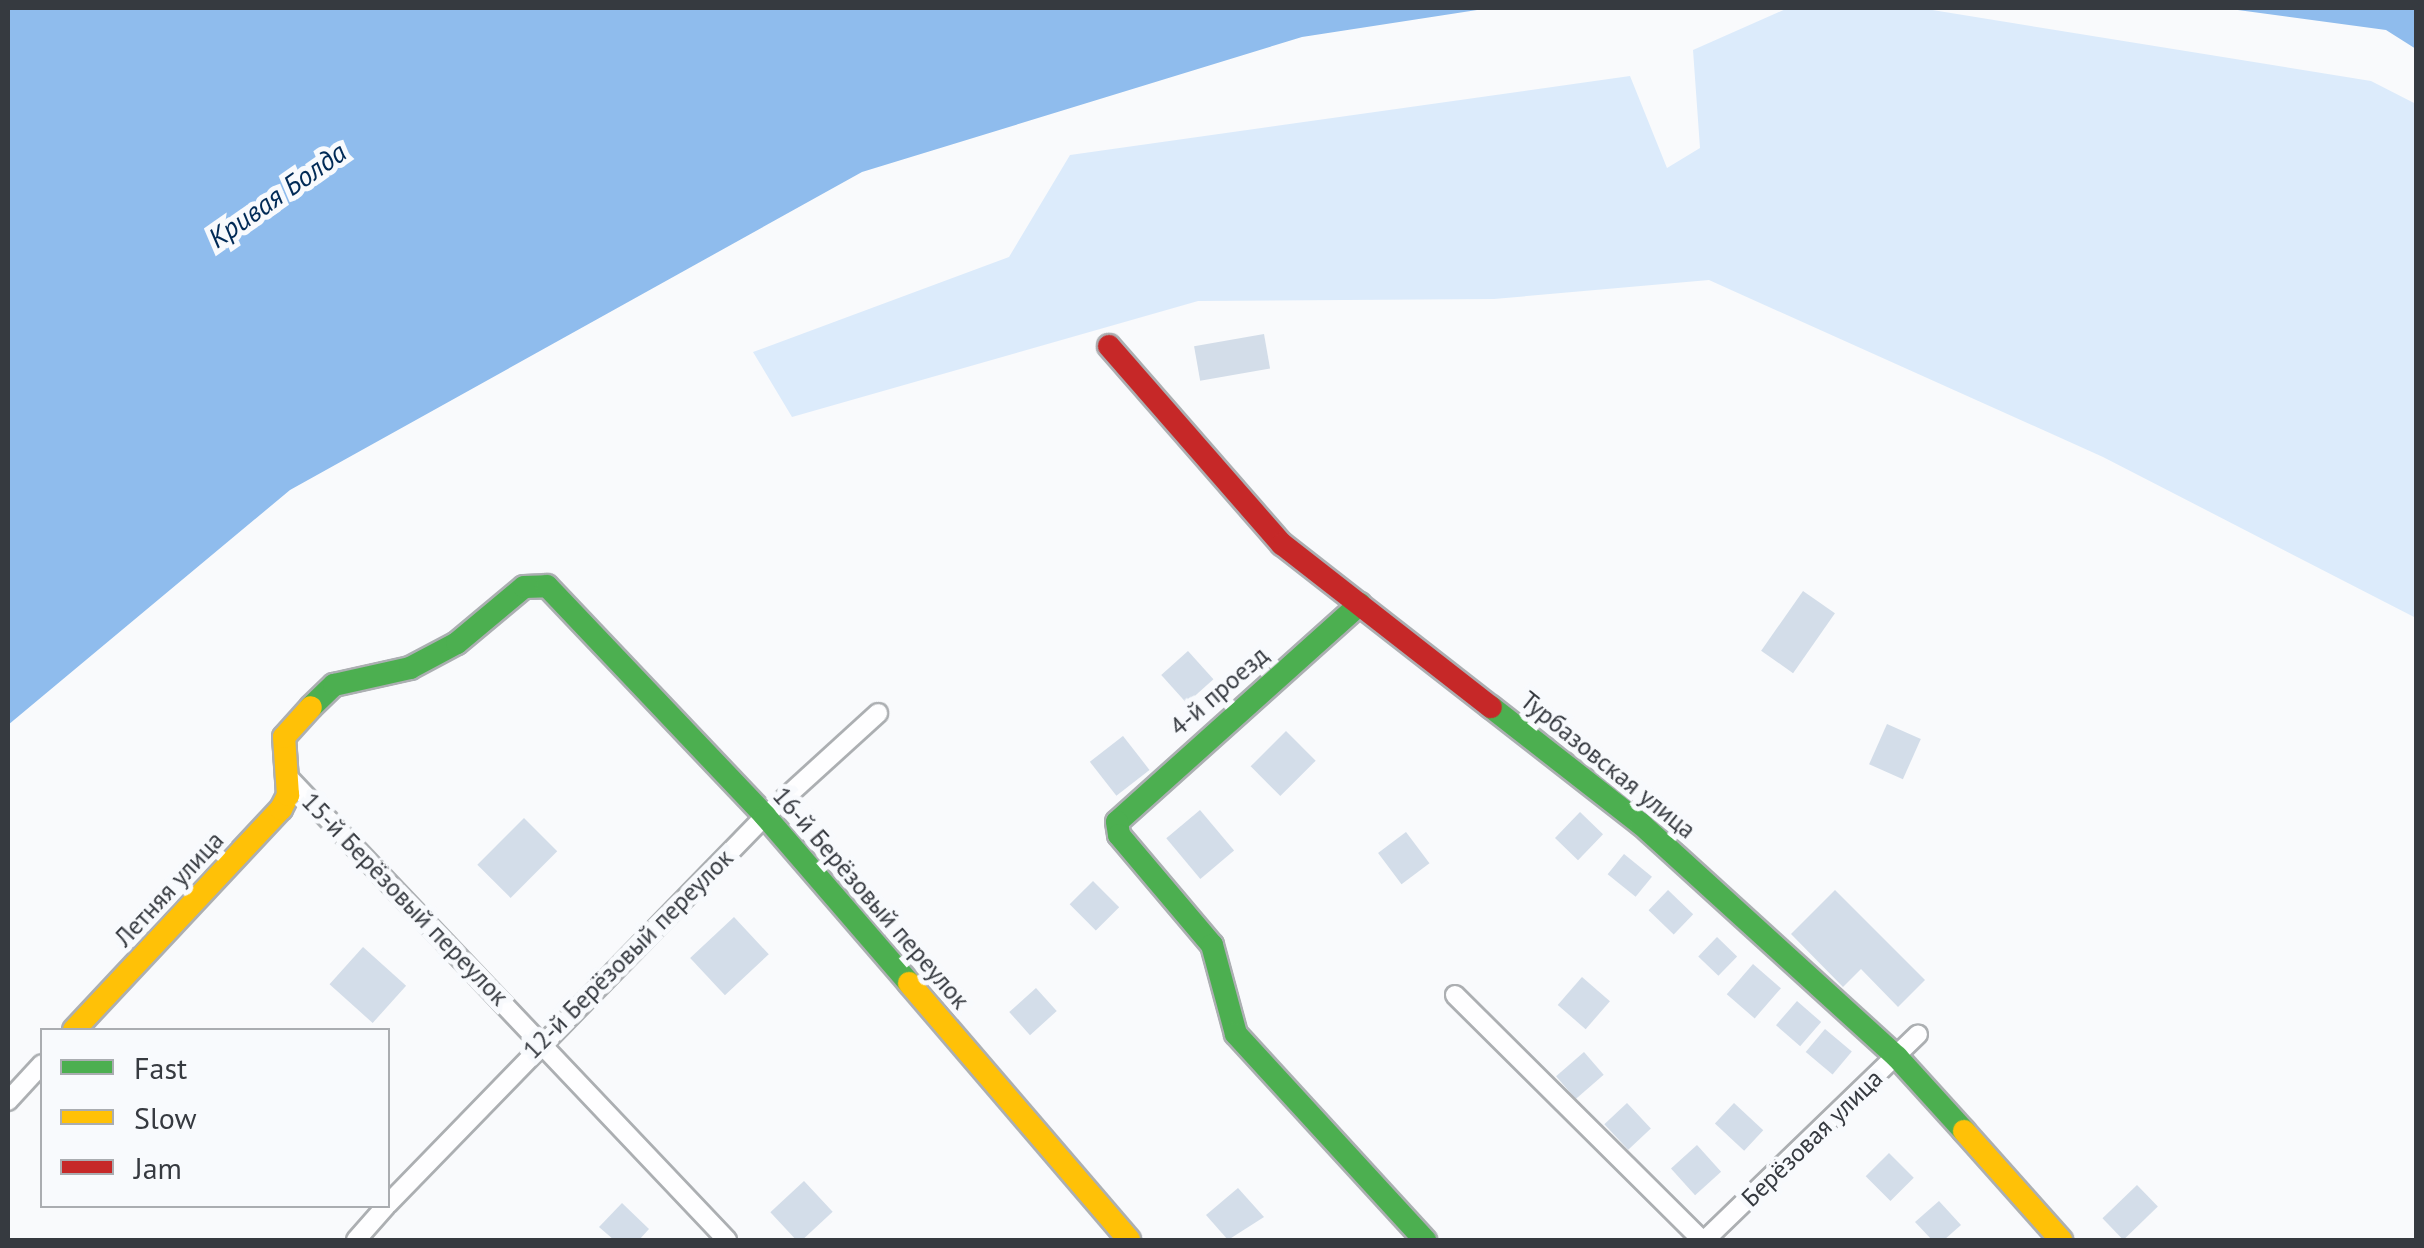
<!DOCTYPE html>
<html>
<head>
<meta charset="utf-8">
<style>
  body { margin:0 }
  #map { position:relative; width:2424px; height:1248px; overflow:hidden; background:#f9fafc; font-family:"PT Sans",sans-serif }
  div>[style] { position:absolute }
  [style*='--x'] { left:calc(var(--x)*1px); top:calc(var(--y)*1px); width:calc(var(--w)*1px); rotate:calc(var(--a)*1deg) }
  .green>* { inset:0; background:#dcebfb }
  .water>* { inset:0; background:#8fbced }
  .building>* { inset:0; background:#d3dde9; transform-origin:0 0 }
  .roads { filter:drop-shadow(2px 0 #acafb2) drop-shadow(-2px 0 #acafb2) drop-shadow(0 2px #acafb2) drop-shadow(0 -2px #acafb2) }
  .street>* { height:18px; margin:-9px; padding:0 9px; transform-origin:9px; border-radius:9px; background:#fefeff }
  .fast>* { height:22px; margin:-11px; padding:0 11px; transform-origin:11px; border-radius:11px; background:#4caf50 }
  .slow>* { height:22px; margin:-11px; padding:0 11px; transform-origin:11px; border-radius:11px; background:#ffc107 }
  .jam>* { height:22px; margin:-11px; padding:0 11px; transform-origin:11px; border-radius:11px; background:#c62828 }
  span { translate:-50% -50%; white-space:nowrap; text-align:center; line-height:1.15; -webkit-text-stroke:10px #f8fafd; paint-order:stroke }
  .street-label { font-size:25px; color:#363a40 }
  .water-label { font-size:28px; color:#002a56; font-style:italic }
  .frame { position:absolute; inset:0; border:10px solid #363a40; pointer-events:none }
  .legend { position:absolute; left:40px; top:1028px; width:350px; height:180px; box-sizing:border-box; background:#f8fafd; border:2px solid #aaadb1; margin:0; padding:12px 18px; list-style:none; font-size:30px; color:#363a40 }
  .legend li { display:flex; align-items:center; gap:20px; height:50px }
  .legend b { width:50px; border:2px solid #aaadb1 }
</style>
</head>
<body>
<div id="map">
  <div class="green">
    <div style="clip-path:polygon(1788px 8px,1920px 8px,2371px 81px,2416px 104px,2416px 618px,2103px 457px,1709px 280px,1494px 299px,1198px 301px,792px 417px,753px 352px,1009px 257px,1070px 155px,1630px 76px,1667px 168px,1700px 148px,1693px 50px)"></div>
  </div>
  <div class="water">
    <div style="clip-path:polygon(8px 8px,1490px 8px,1302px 37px,862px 172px,290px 490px,8px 725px)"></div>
    <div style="clip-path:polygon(2223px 8px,2416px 8px,2416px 49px,2386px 30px)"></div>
  </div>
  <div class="building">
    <div style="left:1264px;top:334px;width:35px;height:71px;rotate:80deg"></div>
    <div style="left:1803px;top:591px;width:39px;height:73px;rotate:35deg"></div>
    <div style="left:1188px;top:651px;width:38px;height:36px;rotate:48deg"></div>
    <div style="left:1887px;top:724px;width:37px;height:44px;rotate:24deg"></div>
    <div style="left:1286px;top:731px;width:42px;height:50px;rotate:45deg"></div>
    <div style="left:1123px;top:736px;width:43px;height:42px;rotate:52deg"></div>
    <div style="left:1200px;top:810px;width:53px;height:44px;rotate:50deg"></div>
    <div style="left:1580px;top:812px;width:32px;height:36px;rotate:44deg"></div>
    <div style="left:524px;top:818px;width:47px;height:66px;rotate:45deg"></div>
    <div style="left:1406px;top:832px;width:39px;height:35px;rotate:53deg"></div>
    <div style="left:1624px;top:854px;width:36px;height:26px;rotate:39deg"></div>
    <div style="left:1093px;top:881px;width:37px;height:33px;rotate:45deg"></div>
    <div style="left:1668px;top:890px;width:35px;height:28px;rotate:44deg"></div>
    <div style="clip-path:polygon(1835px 890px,1925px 980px,1898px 1007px,1861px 969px,1843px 987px,1791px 934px)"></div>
    <div style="left:734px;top:917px;width:51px;height:60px;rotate:47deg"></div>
    <div style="left:1717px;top:937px;width:28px;height:27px;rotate:44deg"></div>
    <div style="left:363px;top:947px;width:58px;height:50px;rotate:42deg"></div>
    <div style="left:1753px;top:964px;width:37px;height:40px;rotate:41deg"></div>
    <div style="left:1582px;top:977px;width:37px;height:37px;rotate:41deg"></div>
    <div style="left:1036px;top:988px;width:31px;height:36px;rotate:48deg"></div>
    <div style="left:1797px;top:1001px;width:32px;height:32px;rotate:41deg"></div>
    <div style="left:1825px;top:1029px;width:35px;height:30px;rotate:40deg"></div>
    <div style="left:1584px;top:1052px;width:30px;height:37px;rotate:49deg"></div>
    <div style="left:1627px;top:1103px;width:35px;height:31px;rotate:47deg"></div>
    <div style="left:1734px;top:1103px;width:40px;height:28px;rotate:43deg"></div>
    <div style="left:1697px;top:1145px;width:36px;height:35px;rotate:48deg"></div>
    <div style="left:1889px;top:1153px;width:35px;height:33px;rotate:45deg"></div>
    <div style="left:804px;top:1181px;width:42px;height:46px;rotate:47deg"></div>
    <div style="left:2137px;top:1185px;width:30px;height:48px;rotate:46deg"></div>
    <div style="clip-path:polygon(1238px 1188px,1264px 1217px,1228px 1240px,1206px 1215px)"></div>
    <div style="clip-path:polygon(1939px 1201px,1961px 1225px,1944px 1240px,1932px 1240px,1915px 1222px)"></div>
    <div style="clip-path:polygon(622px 1203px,649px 1229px,639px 1240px,614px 1240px,599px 1227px)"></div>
  </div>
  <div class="roads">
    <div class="street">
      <div style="--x:288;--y:777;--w:638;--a:46.52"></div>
      <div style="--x:1455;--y:995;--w:348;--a:44.8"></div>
      <div style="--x:8;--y:1101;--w:50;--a:-47.4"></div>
      <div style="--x:388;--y:1204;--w:541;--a:-45.82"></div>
      <div style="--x:765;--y:816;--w:153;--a:-42.3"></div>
      <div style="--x:356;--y:1240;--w:45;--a:-48.6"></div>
      <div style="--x:1705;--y:1240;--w:296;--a:-44"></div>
    </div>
    <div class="fast">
      <div style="--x:1360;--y:604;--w:326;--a:138.1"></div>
      <div style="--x:1117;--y:822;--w:13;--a:81"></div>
      <div style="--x:1119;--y:835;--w:144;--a:49.8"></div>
      <div style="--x:1212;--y:945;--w:92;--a:74.9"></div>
      <div style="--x:1236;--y:1034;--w:280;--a:47.5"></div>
      <div style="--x:311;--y:707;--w:32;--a:-44"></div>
      <div style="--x:334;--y:685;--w:78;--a:-12.6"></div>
      <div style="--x:410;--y:668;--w:53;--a:-28"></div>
      <div style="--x:457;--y:643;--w:87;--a:-39.9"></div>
      <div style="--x:524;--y:587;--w:23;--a:-2"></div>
      <div style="--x:547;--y:586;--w:317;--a:46.5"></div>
      <div style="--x:765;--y:816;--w:221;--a:49.2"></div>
      <div style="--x:1491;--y:707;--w:190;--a:38"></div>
      <div style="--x:1641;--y:824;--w:346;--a:42.3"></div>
      <div style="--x:1897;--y:1057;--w:100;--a:47.8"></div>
    </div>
    <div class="slow">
      <div style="--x:909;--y:983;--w:338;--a:49.4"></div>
      <div style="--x:74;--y:1030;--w:303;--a:-46.9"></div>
      <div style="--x:281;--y:809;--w:16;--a:-63"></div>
      <div style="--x:288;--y:795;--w:58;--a:-93.9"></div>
      <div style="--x:284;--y:737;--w:40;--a:-48"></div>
      <div style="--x:1964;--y:1131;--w:146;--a:48.3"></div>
    </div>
    <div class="jam">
      <div style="--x:1109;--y:346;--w:263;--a:48.9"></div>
      <div style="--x:1282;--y:544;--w:265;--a:38"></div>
    </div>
  </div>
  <div class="street-label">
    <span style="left:1219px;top:691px;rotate:-41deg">4-й проезд</span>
    <span style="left:1608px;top:765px;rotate:39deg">Турбазовская улица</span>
    <span style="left:169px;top:889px;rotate:-47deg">Летняя улица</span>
    <span style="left:871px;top:898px;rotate:49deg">16-й Берёзовый переулок</span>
    <span style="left:405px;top:899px;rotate:46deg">15-й Берёзовый переулок</span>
    <span style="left:628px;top:954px;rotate:-45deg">12-й Берёзовый переулок</span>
    <span style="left:1812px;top:1138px;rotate:-44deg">Берёзовая улица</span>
  </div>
  <div class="water-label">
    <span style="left:277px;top:195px;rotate:-35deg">Кривая Болда</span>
  </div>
  <div class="frame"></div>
  <ul class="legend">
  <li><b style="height:12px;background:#4caf50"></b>Fast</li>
  <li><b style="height:12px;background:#ffc107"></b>Slow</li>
  <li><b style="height:12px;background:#c62828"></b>Jam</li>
  </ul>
</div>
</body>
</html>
